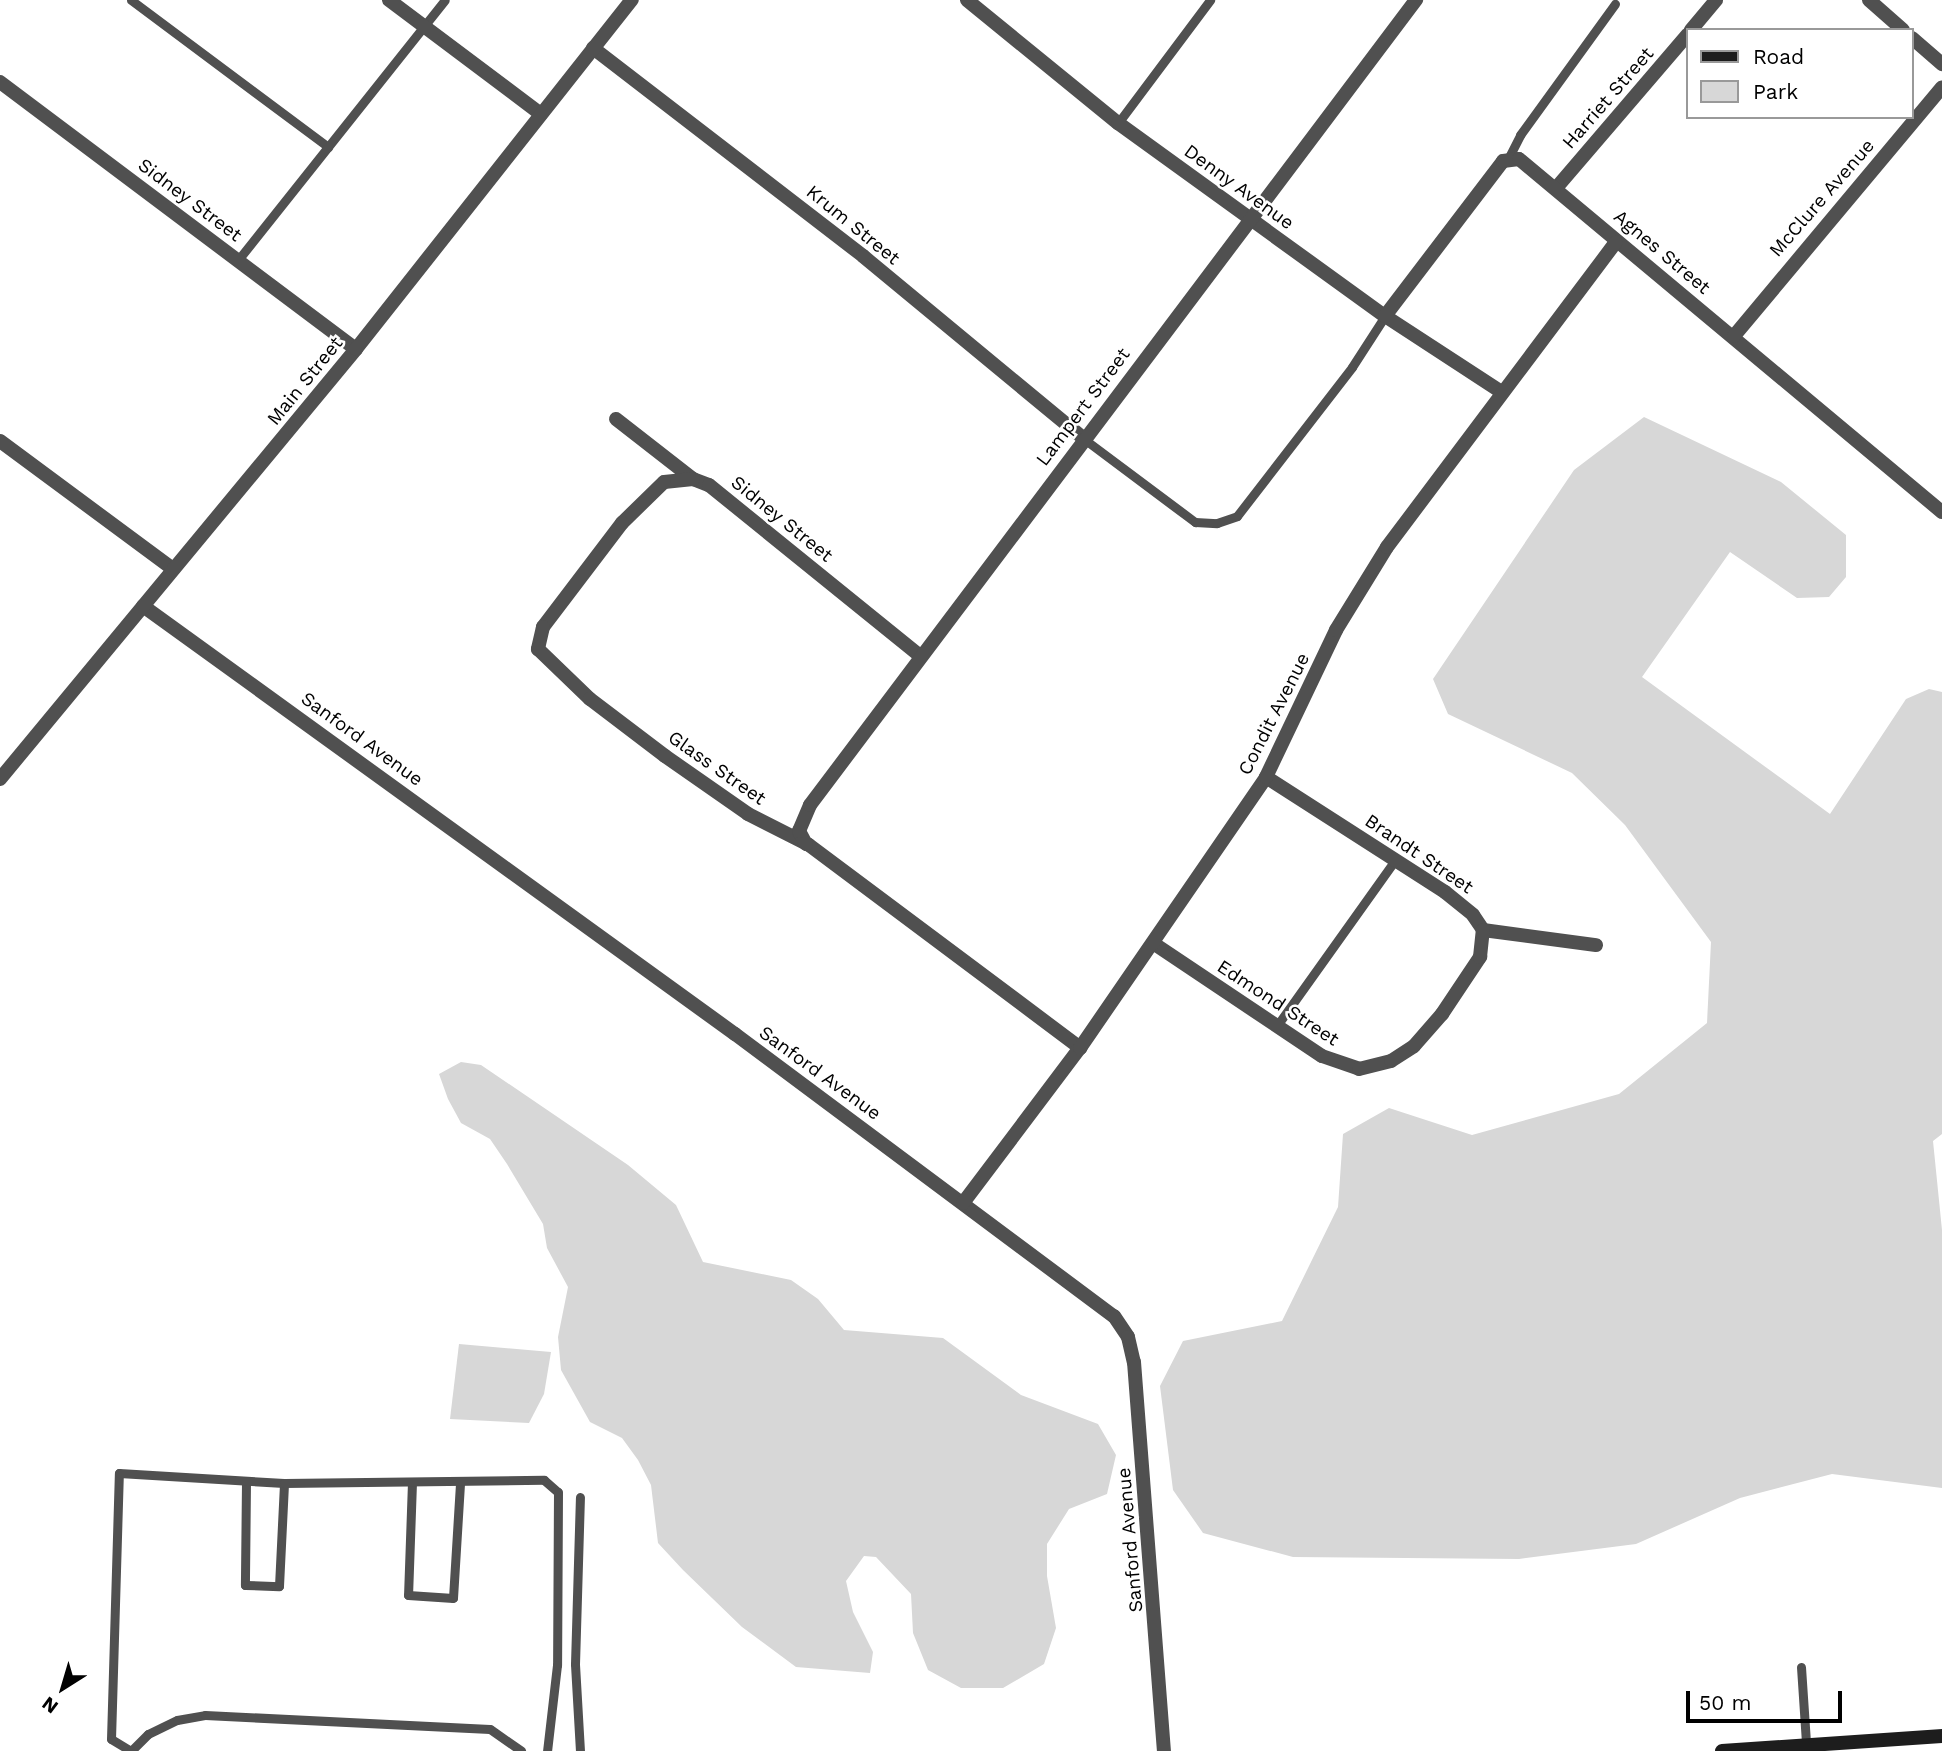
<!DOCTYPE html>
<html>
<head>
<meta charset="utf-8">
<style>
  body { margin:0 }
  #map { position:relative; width:1942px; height:1751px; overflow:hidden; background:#fff; font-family:"Work Sans",sans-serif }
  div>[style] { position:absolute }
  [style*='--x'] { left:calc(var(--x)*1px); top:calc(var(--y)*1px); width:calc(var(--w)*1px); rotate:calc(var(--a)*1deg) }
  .green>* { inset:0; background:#d7d7d7 }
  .lane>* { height:9px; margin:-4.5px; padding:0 4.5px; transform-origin:4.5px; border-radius:4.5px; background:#505050 }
  .street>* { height:14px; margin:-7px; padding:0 7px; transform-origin:7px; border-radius:7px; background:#505050 }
  .secondary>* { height:14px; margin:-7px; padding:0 7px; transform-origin:7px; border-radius:7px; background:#1d1d1d }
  span { translate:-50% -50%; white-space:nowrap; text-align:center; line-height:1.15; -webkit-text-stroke:5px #fff; paint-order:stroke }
  .street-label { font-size:19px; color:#000 }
  .legend { position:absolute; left:1686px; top:28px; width:228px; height:91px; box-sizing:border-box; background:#fff; border:2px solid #999; margin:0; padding:9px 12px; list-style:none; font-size:21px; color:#000 }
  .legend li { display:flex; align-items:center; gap:14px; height:35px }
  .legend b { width:35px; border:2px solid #999 }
  .north { position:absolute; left:28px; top:1653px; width:70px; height:70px; -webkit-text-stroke:5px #fff; paint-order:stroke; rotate:217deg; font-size:19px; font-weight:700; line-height:28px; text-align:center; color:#000 }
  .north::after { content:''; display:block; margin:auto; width:24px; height:32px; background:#000; clip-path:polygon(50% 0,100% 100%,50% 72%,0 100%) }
  .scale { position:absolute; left:1686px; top:1691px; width:156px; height:32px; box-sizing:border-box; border:4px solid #000; border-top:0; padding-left:9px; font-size:21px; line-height:24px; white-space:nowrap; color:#000; -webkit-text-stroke:5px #fff; paint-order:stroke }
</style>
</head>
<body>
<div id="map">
  <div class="green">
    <div style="clip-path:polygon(1644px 417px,1781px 482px,1846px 535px,1846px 577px,1829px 597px,1797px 598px,1730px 552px,1642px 677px,1830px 814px,1906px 699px,1929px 689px,1942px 692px,1942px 1134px,1933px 1141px,1942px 1230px,1942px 1488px,1832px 1474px,1740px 1498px,1636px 1544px,1519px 1559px,1293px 1557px,1203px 1533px,1173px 1490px,1160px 1386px,1183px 1341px,1282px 1321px,1338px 1207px,1343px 1134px,1389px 1108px,1472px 1135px,1619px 1094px,1707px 1023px,1711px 942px,1625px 825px,1572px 773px,1448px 714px,1433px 679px,1574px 470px)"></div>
    <div style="clip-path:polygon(461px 1062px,481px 1065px,628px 1165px,676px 1205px,703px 1262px,791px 1280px,818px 1299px,844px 1330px,943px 1338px,1021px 1395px,1098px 1424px,1116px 1455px,1107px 1494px,1069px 1509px,1047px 1544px,1047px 1576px,1056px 1628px,1044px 1664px,1003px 1688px,961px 1688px,928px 1670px,913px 1633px,911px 1594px,876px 1557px,864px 1556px,846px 1581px,853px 1612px,873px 1652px,870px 1673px,796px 1667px,742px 1627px,683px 1570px,658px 1543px,651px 1485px,638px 1460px,622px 1438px,590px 1422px,561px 1370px,558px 1337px,568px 1287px,547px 1248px,543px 1224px,507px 1164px,490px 1139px,461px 1123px,448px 1099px,439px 1074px)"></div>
    <div style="clip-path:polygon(459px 1344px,551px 1352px,544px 1394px,529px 1423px,450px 1419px)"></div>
  </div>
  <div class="lane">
    <div style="--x:131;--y:0;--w:246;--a:36.7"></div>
    <div style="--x:1118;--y:123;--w:154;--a:-53.2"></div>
    <div style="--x:1509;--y:157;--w:25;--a:-63"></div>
    <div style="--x:1520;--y:135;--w:162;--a:-54.1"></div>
    <div style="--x:238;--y:260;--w:332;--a:-51.5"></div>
    <div style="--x:1084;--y:439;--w:139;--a:36.8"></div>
    <div style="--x:1195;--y:522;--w:22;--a:3"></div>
    <div style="--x:1217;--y:523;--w:21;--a:-19"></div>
    <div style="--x:1237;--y:516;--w:188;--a:-52.3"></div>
    <div style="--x:1352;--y:367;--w:61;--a:-57.1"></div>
    <div style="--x:1276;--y:1027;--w:205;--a:-54.5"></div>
    <div style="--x:246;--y:1482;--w:103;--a:90.6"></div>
    <div style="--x:245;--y:1585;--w:34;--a:2"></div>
    <div style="--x:279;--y:1586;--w:103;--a:-87.2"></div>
    <div style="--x:412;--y:1482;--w:113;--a:92"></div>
    <div style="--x:408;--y:1595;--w:45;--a:3.8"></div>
    <div style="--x:453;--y:1598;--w:115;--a:-86.5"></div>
    <div style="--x:1801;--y:1667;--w:76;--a:86.2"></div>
    <div style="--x:131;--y:1751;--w:23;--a:-149"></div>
    <div style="--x:111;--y:1739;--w:266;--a:-88.3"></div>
    <div style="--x:119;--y:1473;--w:165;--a:3.5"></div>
    <div style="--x:284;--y:1483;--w:260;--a:-0.7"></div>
    <div style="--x:544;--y:1480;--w:18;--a:41"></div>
    <div style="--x:558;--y:1492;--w:173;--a:90.3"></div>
    <div style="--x:557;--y:1665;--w:87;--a:96.6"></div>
    <div style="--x:131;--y:1751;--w:24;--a:-45"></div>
    <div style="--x:148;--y:1734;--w:32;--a:-26"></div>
    <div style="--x:177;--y:1720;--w:28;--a:-10"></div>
    <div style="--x:205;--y:1715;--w:285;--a:2.8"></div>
    <div style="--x:490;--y:1729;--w:38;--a:35"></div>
    <div style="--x:580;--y:1751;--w:87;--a:-93.3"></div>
    <div style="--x:575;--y:1664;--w:167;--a:-88.3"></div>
  </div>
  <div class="street">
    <div style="--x:389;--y:0;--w:190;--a:36.9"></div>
    <div style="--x:967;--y:0;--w:195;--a:39.2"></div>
    <div style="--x:1118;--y:123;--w:329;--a:35.9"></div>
    <div style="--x:1385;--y:316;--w:137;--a:33.1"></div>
    <div style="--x:1869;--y:0;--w:45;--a:41.4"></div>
    <div style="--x:1691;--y:30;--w:39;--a:-50"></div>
    <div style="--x:1912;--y:38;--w:40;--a:41"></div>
    <div style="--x:593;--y:48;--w:341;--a:37.6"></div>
    <div style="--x:863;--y:256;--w:287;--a:39.6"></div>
    <div style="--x:0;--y:82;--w:445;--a:36.9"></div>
    <div style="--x:1557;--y:187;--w:201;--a:-49.4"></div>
    <div style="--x:1385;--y:316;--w:195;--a:-52.7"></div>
    <div style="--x:1503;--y:161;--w:16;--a:-7"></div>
    <div style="--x:1519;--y:159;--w:551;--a:39.85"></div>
    <div style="--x:1734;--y:336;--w:324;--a:-50.1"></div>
    <div style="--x:616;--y:419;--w:98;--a:37.9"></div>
    <div style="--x:693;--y:479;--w:17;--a:21"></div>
    <div style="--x:709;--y:485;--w:272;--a:39"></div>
    <div style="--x:0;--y:441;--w:215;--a:36.5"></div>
    <div style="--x:693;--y:479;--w:29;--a:174"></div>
    <div style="--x:664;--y:482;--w:59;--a:135.7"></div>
    <div style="--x:622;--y:523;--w:131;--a:127.2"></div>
    <div style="--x:543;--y:627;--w:23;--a:103"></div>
    <div style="--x:538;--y:649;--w:72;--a:43.9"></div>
    <div style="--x:590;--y:699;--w:94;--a:37.2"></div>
    <div style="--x:665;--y:756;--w:101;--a:34.9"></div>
    <div style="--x:748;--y:814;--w:68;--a:26.9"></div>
    <div style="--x:809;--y:845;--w:339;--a:36.8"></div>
    <div style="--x:143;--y:606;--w:731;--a:35.87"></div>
    <div style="--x:735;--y:1034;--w:472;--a:36.7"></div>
    <div style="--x:1114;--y:1316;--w:25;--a:56"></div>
    <div style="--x:1128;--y:1337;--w:26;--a:77"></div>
    <div style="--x:1134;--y:1362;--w:390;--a:85.6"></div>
    <div style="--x:1266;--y:777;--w:213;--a:32.7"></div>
    <div style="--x:1445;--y:892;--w:36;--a:39"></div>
    <div style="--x:1473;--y:915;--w:18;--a:56"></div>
    <div style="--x:1483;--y:930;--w:114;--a:7.6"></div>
    <div style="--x:0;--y:779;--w:558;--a:-50.38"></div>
    <div style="--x:356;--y:349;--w:445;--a:-51.7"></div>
    <div style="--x:806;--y:844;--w:15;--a:-118"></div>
    <div style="--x:799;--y:831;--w:28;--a:-67"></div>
    <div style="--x:810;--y:805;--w:1008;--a:-53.03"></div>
    <div style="--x:1153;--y:943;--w:203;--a:33.8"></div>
    <div style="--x:1322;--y:1056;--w:39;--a:19"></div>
    <div style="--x:1359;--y:1069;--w:33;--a:-14"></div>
    <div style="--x:1391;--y:1061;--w:27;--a:-33"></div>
    <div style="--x:1414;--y:1046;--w:43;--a:-48.8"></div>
    <div style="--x:1442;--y:1014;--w:69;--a:-56.3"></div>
    <div style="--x:1480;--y:957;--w:27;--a:-84"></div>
    <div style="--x:963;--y:1203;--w:194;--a:-53"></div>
    <div style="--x:1080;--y:1048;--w:329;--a:-55.5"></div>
    <div style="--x:1266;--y:777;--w:163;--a:-64.5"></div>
    <div style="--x:1336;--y:630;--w:97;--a:-58.4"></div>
    <div style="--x:1387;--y:547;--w:381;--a:-53.1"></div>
  </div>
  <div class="secondary">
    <div style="--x:1722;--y:1751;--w:221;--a:-3.9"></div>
  </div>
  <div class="street-label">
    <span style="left:1608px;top:98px;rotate:-49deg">Harriet Street</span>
    <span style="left:1239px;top:187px;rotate:36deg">Denny Avenue</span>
    <span style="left:1822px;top:198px;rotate:-49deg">McClure Avenue</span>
    <span style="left:190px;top:200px;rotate:37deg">Sidney Street</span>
    <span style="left:853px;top:225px;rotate:39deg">Krum Street</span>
    <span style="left:1662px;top:252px;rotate:40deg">Agnes Street</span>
    <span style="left:305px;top:381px;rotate:-51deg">Main Street</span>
    <span style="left:1083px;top:407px;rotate:-53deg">Lampert Street</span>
    <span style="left:782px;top:519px;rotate:39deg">Sidney Street</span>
    <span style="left:1274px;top:714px;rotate:-63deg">Condit Avenue</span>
    <span style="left:362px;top:739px;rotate:36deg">Sanford Avenue</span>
    <span style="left:717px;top:768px;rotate:35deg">Glass Street</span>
    <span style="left:1419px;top:854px;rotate:34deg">Brandt Street</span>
    <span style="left:1278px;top:1003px;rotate:33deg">Edmond Street</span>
    <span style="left:820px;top:1073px;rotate:36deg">Sanford Avenue</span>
    <span style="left:1130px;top:1540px;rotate:-95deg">Sanford Avenue</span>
  </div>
  <ul class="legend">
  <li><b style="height:9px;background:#1d1d1d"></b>Road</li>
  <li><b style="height:19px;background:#d7d7d7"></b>Park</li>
  </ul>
  <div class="north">N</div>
  <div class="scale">50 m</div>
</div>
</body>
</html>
